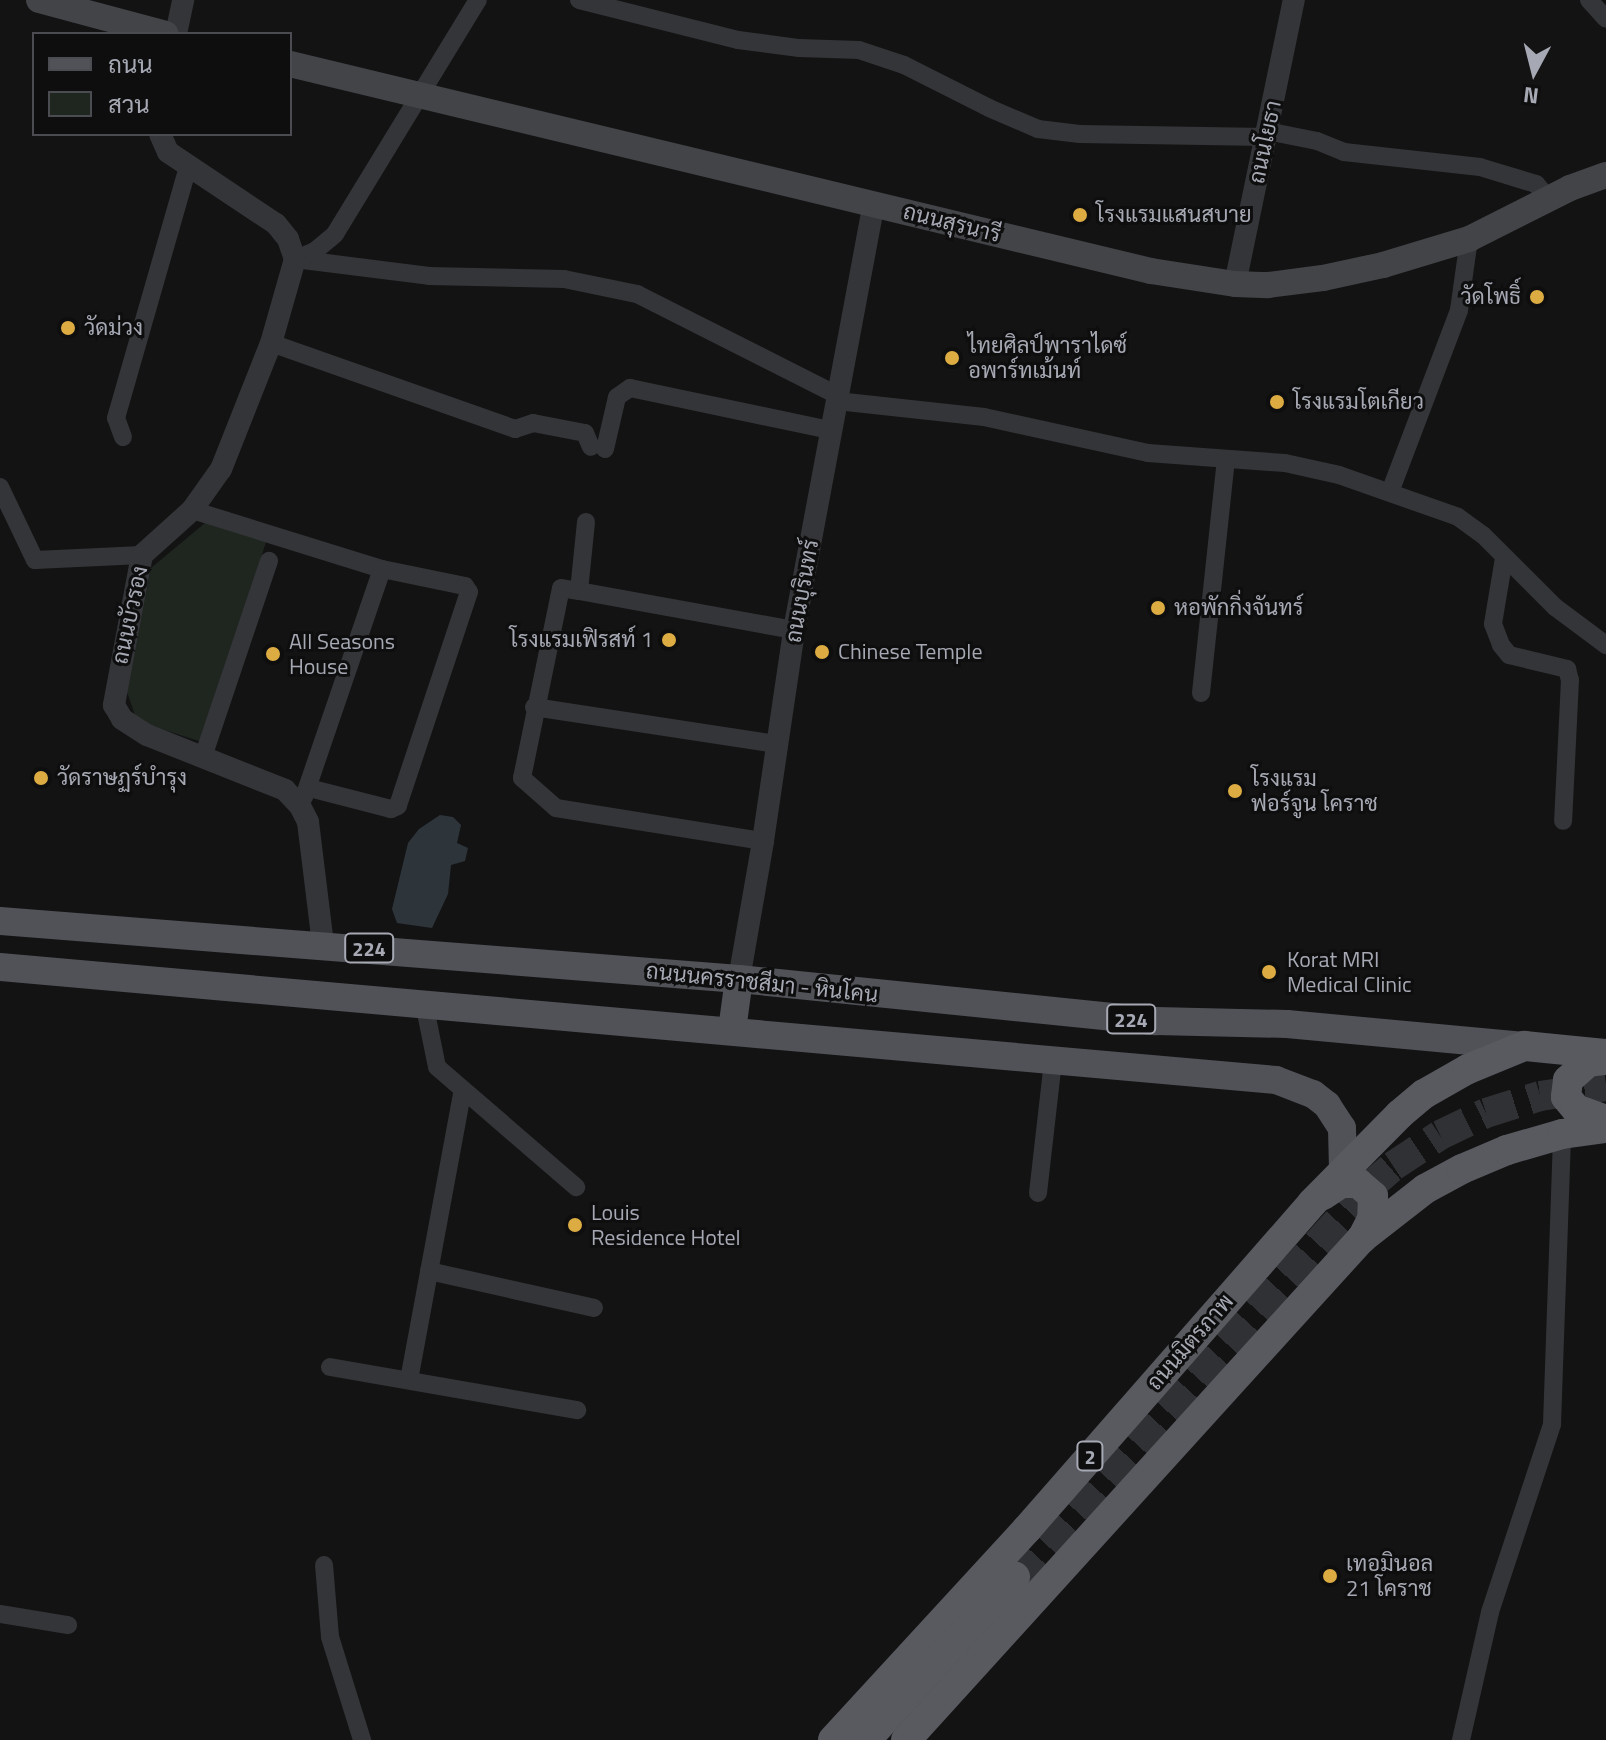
<!DOCTYPE html>
<html>
<head>
<meta charset="utf-8">
<style>
  body { margin:0 }
  #map { position:relative; width:1606px; height:1740px; overflow:hidden; background:#131314; font-family:"Titillium Web",Sarabun,sans-serif }
  div>[style] { position:absolute }
  [style*='--x'] { left:calc(var(--x)*1px); top:calc(var(--y)*1px); width:calc(var(--w)*1px); rotate:calc(var(--a)*1deg) }
  .green>* { inset:0; background:#1f2620 }
  .water>* { inset:0; background:#2d353b }
  .trunk-tunnel>* { height:30px; margin-top:-15px; transform-origin:0; background:repeating-linear-gradient(90deg,#303134 0 30px,transparent 0 45px) }
  .minor>* { height:18px; margin:-9px; padding:0 9px; transform-origin:9px; border-radius:9px; background:#343538 }
  .tertiary>* { height:22px; margin:-11px; padding:0 11px; transform-origin:11px; border-radius:11px; background:#343538 }
  .secondary>* { height:26px; margin:-13px; padding:0 13px; transform-origin:13px; border-radius:13px; background:#424448 }
  .primary>* { height:28px; margin:-14px; padding:0 14px; transform-origin:14px; border-radius:14px; background:#505257 }
  .trunk>* { height:30px; margin:-15px; padding:0 15px; transform-origin:15px; border-radius:15px; background:#585a60 }
  .dots>* { width:22px; height:22px; translate:-50% -50%; box-sizing:border-box; border:4px solid #0e0e0f; border-radius:50% }
  span { translate:-50% -50%; white-space:nowrap; text-align:center; line-height:1.15; -webkit-text-stroke:6px #0e0e0f; paint-order:stroke }
  .shield-label span { padding:2px 6px; background:#0e0e0f; border:2px solid; border-radius:6px; -webkit-text-stroke-width:0 }
  .shield-label { font-size:20px; color:#a6a9b3; font-weight:700 }
  .street-label { font-size:22px; color:#a6a9b3 }
  .poi-label { font-size:22px; color:#a6a9b3 }
  .left { translate:0 -50%; text-align:left }
  .right { translate:-100% -50%; text-align:right }
  .legend { position:absolute; left:32px; top:32px; width:260px; height:104px; box-sizing:border-box; background:#0e0e0f; border:2px solid #4b4c51; margin:0; padding:10px 14px; list-style:none; font-size:24px; color:#a6a9b3 }
  .legend li { display:flex; align-items:center; gap:16px; height:40px }
  .legend b { width:40px; border:2px solid #4b4c51 }
  .north { position:absolute; left:1494px; top:32px; width:80px; height:80px; -webkit-text-stroke:6px #0e0e0f; paint-order:stroke; rotate:187deg; font-size:22px; font-weight:700; line-height:32px; text-align:center; color:#a6a9b3 }
  .north::after { content:''; display:block; margin:auto; width:28px; height:36px; background:#a6a9b3; clip-path:polygon(50% 0,100% 100%,50% 72%,0 100%) }
</style>
</head>
<body>
<div id="map">
  <div class="green">
    <div style="clip-path:polygon(205px 523px,266px 542px,202px 742px,142px 723px,136px 718px,127px 692px,151px 568px)"></div>
  </div>
  <div class="water">
    <div style="clip-path:polygon(440px 815px,453px 817px,461px 825px,457px 843px,468px 848px,465px 861px,451px 865px,448px 894px,432px 928px,397px 923px,392px 909px,408px 843px,419px 829px)"></div>
  </div>
  <div class="trunk-tunnel">
    <div style="--x:1015;--y:1577;--w:525;--a:-47.78"></div>
    <div style="--x:1368;--y:1188;--w:33;--a:-41"></div>
    <div style="--x:1393;--y:1166;--w:56;--a:-33.4"></div>
    <div style="--x:1440;--y:1135;--w:51;--a:-25.6"></div>
    <div style="--x:1486;--y:1113;--w:57;--a:-17.5"></div>
    <div style="--x:1540;--y:1096;--w:67;--a:-8.6"></div>
  </div>
  <div class="minor">
    <div style="--x:579;--y:0;--w:164;--a:14.1"></div>
    <div style="--x:738;--y:40;--w:62;--a:7.5"></div>
    <div style="--x:799;--y:48;--w:60;--a:1.9"></div>
    <div style="--x:859;--y:50;--w:47;--a:18.4"></div>
    <div style="--x:904;--y:65;--w:95;--a:26.8"></div>
    <div style="--x:989;--y:108;--w:53;--a:23.2"></div>
    <div style="--x:1038;--y:129;--w:42;--a:6.8"></div>
    <div style="--x:1080;--y:134;--w:186;--a:0.9"></div>
    <div style="--x:1589;--y:0;--w:25;--a:48"></div>
    <div style="--x:1267;--y:131;--w:51;--a:11.3"></div>
    <div style="--x:1317;--y:141;--w:29;--a:22"></div>
    <div style="--x:1344;--y:152;--w:137;--a:6.3"></div>
    <div style="--x:1480;--y:167;--w:59;--a:16.9"></div>
    <div style="--x:1536;--y:184;--w:18;--a:49"></div>
    <div style="--x:295;--y:259;--w:135;--a:7.2"></div>
    <div style="--x:429;--y:276;--w:135;--a:1.3"></div>
    <div style="--x:564;--y:279;--w:75;--a:11.6"></div>
    <div style="--x:637;--y:294;--w:224;--a:26.8"></div>
    <div style="--x:296;--y:259;--w:21;--a:-23"></div>
    <div style="--x:315;--y:251;--w:26;--a:-40"></div>
    <div style="--x:335;--y:234;--w:274;--a:-58.6"></div>
    <div style="--x:271;--y:343;--w:259;--a:19.4"></div>
    <div style="--x:515;--y:429;--w:19;--a:-18"></div>
    <div style="--x:533;--y:423;--w:53;--a:10.9"></div>
    <div style="--x:585;--y:433;--w:15;--a:67"></div>
    <div style="--x:837;--y:401;--w:148;--a:6.2"></div>
    <div style="--x:984;--y:417;--w:168;--a:12.4"></div>
    <div style="--x:1148;--y:453;--w:137;--a:4.2"></div>
    <div style="--x:1285;--y:463;--w:55;--a:12.5"></div>
    <div style="--x:1339;--y:475;--w:126;--a:19.4"></div>
    <div style="--x:1458;--y:517;--w:31;--a:36"></div>
    <div style="--x:1483;--y:535;--w:102;--a:45"></div>
    <div style="--x:1555;--y:607;--w:64;--a:36.7"></div>
    <div style="--x:123;--y:437;--w:20;--a:-110"></div>
    <div style="--x:116;--y:418;--w:264;--a:-74"></div>
    <div style="--x:605;--y:449;--w:53;--a:-77"></div>
    <div style="--x:617;--y:397;--w:16;--a:-35"></div>
    <div style="--x:630;--y:388;--w:204;--a:11.9"></div>
    <div style="--x:0;--y:487;--w:81;--a:64.4"></div>
    <div style="--x:35;--y:560;--w:107;--a:-2.7"></div>
    <div style="--x:1390;--y:492;--w:195;--a:-69.2"></div>
    <div style="--x:1459;--y:310;--w:72;--a:-82"></div>
    <div style="--x:192;--y:510;--w:199;--a:17.3"></div>
    <div style="--x:382;--y:569;--w:85;--a:11.6"></div>
    <div style="--x:465;--y:586;--w:7;--a:56"></div>
    <div style="--x:469;--y:592;--w:225;--a:108.4"></div>
    <div style="--x:398;--y:806;--w:8;--a:157"></div>
    <div style="--x:391;--y:809;--w:85;--a:-165.6"></div>
    <div style="--x:586;--y:522;--w:69;--a:95.8"></div>
    <div style="--x:579;--y:591;--w:18;--a:-171"></div>
    <div style="--x:561;--y:588;--w:194;--a:101.6"></div>
    <div style="--x:522;--y:778;--w:45;--a:41.4"></div>
    <div style="--x:556;--y:808;--w:210;--a:9.1"></div>
    <div style="--x:1504;--y:558;--w:67;--a:99.5"></div>
    <div style="--x:1493;--y:624;--w:22;--a:69"></div>
    <div style="--x:1501;--y:645;--w:13;--a:51"></div>
    <div style="--x:1509;--y:655;--w:60;--a:13.6"></div>
    <div style="--x:1567;--y:669;--w:11;--a:75"></div>
    <div style="--x:1570;--y:680;--w:141;--a:92.8"></div>
    <div style="--x:579;--y:591;--w:219;--a:10.3"></div>
    <div style="--x:1201;--y:693;--w:235;--a:-83.9"></div>
    <div style="--x:534;--y:707;--w:246;--a:8.7"></div>
    <div style="--x:203;--y:757;--w:207;--a:-71.4"></div>
    <div style="--x:304;--y:797;--w:241;--a:-71.1"></div>
    <div style="--x:424;--y:1003;--w:65;--a:78.5"></div>
    <div style="--x:437;--y:1067;--w:184;--a:40.8"></div>
    <div style="--x:1038;--y:1193;--w:133;--a:-83.5"></div>
    <div style="--x:429;--y:1271;--w:169;--a:12.6"></div>
    <div style="--x:330;--y:1367;--w:251;--a:9.9"></div>
    <div style="--x:409;--y:1380;--w:295;--a:-79.5"></div>
    <div style="--x:324;--y:1565;--w:72;--a:85.2"></div>
    <div style="--x:330;--y:1637;--w:108;--a:72.7"></div>
    <div style="--x:0;--y:1614;--w:69;--a:9.2"></div>
    <div style="--x:1461;--y:1740;--w:131;--a:-77.2"></div>
    <div style="--x:1490;--y:1612;--w:198;--a:-71.7"></div>
    <div style="--x:1552;--y:1424;--w:290;--a:-88"></div>
  </div>
  <div class="tertiary">
    <div style="--x:176;--y:34;--w:35;--a:-78"></div>
    <div style="--x:160;--y:134;--w:20;--a:66"></div>
    <div style="--x:168;--y:152;--w:130;--a:33.7"></div>
    <div style="--x:276;--y:224;--w:19;--a:51"></div>
    <div style="--x:288;--y:239;--w:21;--a:71"></div>
    <div style="--x:295;--y:259;--w:87;--a:105.9"></div>
    <div style="--x:271;--y:343;--w:136;--a:111.6"></div>
    <div style="--x:221;--y:469;--w:50;--a:125.3"></div>
    <div style="--x:192;--y:510;--w:67;--a:138"></div>
    <div style="--x:142;--y:555;--w:153;--a:100.6"></div>
    <div style="--x:114;--y:705;--w:16;--a:60"></div>
    <div style="--x:122;--y:719;--w:30;--a:33"></div>
    <div style="--x:147;--y:735;--w:149;--a:21.7"></div>
    <div style="--x:285;--y:790;--w:22;--a:47"></div>
    <div style="--x:300;--y:806;--w:18;--a:63"></div>
    <div style="--x:308;--y:822;--w:123;--a:83"></div>
    <div style="--x:1235;--y:284;--w:290;--a:-78.3"></div>
    <div style="--x:739;--y:979;--w:140;--a:-80.1"></div>
    <div style="--x:763;--y:841;--w:213;--a:-81.6"></div>
    <div style="--x:794;--y:630;--w:433;--a:-79.4"></div>
  </div>
  <div class="secondary">
    <div style="--x:39;--y:0;--w:131;--a:15"></div>
    <div style="--x:290;--y:64;--w:886;--a:13.52"></div>
    <div style="--x:1151;--y:271;--w:85;--a:8.8"></div>
    <div style="--x:1235;--y:284;--w:33;--a:2"></div>
    <div style="--x:1268;--y:285;--w:55;--a:-7.3"></div>
    <div style="--x:1323;--y:278;--w:61;--a:-12.2"></div>
    <div style="--x:1383;--y:265;--w:90;--a:-16.8"></div>
    <div style="--x:1469;--y:239;--w:113;--a:-26.8"></div>
    <div style="--x:1570;--y:188;--w:38;--a:-20"></div>
  </div>
  <div class="primary">
    <div style="--x:0;--y:921;--w:741;--a:4.49"></div>
    <div style="--x:739;--y:979;--w:419;--a:5.8"></div>
    <div style="--x:1156;--y:1021;--w:131;--a:1.3"></div>
    <div style="--x:1287;--y:1024;--w:238;--a:5.3"></div>
    <div style="--x:0;--y:967;--w:1281;--a:5.06"></div>
    <div style="--x:1276;--y:1080;--w:40;--a:21"></div>
    <div style="--x:1313;--y:1094;--w:18;--a:38"></div>
    <div style="--x:1327;--y:1105;--w:27;--a:57"></div>
    <div style="--x:1342;--y:1128;--w:40;--a:88.6"></div>
    <div style="--x:732;--y:1030;--w:51;--a:-82.2"></div>
  </div>
  <div class="trunk">
    <div style="--x:1606;--y:1060;--w:18;--a:174"></div>
    <div style="--x:1588;--y:1062;--w:27;--a:138"></div>
    <div style="--x:1568;--y:1080;--w:17;--a:97"></div>
    <div style="--x:1566;--y:1097;--w:16;--a:50"></div>
    <div style="--x:1576;--y:1109;--w:32;--a:20"></div>
    <div style="--x:1323;--y:1195;--w:22;--a:-34"></div>
    <div style="--x:1341;--y:1183;--w:17;--a:0"></div>
    <div style="--x:1358;--y:1183;--w:20;--a:41"></div>
    <div style="--x:1373;--y:1196;--w:23;--a:92"></div>
    <div style="--x:1372;--y:1219;--w:22;--a:117"></div>
    <div style="--x:833;--y:1740;--w:287;--a:-47.4"></div>
    <div style="--x:1027;--y:1529;--w:433;--a:-48.8"></div>
    <div style="--x:1312;--y:1203;--w:125;--a:-45.3"></div>
    <div style="--x:1400;--y:1114;--w:31;--a:-40"></div>
    <div style="--x:1424;--y:1094;--w:51;--a:-29.6"></div>
    <div style="--x:1468;--y:1069;--w:61;--a:-22.3"></div>
    <div style="--x:1524;--y:1046;--w:82;--a:5.6"></div>
    <div style="--x:866;--y:1740;--w:221;--a:-47.6"></div>
    <div style="--x:906;--y:1740;--w:677;--a:-47.75"></div>
    <div style="--x:1361;--y:1239;--w:81;--a:-38"></div>
    <div style="--x:1425;--y:1189;--w:42;--a:-28.4"></div>
    <div style="--x:1462;--y:1169;--w:49;--a:-22.9"></div>
    <div style="--x:1507;--y:1150;--w:57;--a:-16.2"></div>
    <div style="--x:1562;--y:1134;--w:44;--a:-7.8"></div>
  </div>
  <div class="dots">
    <div style="left:1080px;top:215px;background:#dcac43"></div>
    <div style="left:1537px;top:297px;background:#dcac43"></div>
    <div style="left:68px;top:328px;background:#dcac43"></div>
    <div style="left:952px;top:358px;background:#dcac43"></div>
    <div style="left:1277px;top:402px;background:#dcac43"></div>
    <div style="left:1158px;top:608px;background:#dcac43"></div>
    <div style="left:669px;top:640px;background:#dcac43"></div>
    <div style="left:822px;top:652px;background:#dcac43"></div>
    <div style="left:273px;top:654px;background:#dcac43"></div>
    <div style="left:41px;top:778px;background:#dcac43"></div>
    <div style="left:1235px;top:791px;background:#dcac43"></div>
    <div style="left:1269px;top:972px;background:#dcac43"></div>
    <div style="left:575px;top:1225px;background:#dcac43"></div>
    <div style="left:1330px;top:1576px;background:#dcac43"></div>
  </div>
  <div class="shield-label">
    <span style="left:369px;top:948px">224</span>
    <span style="left:1131px;top:1019px">224</span>
    <span style="left:1090px;top:1456px">2</span>
  </div>
  <div class="street-label">
    <span style="left:1265px;top:142px;rotate:-78deg">ถนนโยธา</span>
    <span style="left:952px;top:223px;rotate:14deg">ถนนสุรนารี</span>
    <span style="left:802px;top:591px;rotate:-80deg">ถนนบุรินทร์</span>
    <span style="left:130px;top:615px;rotate:-78deg">ถนนบัวรอง</span>
    <span style="left:762px;top:983px;rotate:6deg">ถนนนครราชสีมา - หินโคน</span>
    <span style="left:1190px;top:1342px;rotate:-49deg">ถนนมิตรภาพ</span>
  </div>
  <div class="poi-label">
    <span class="left" style="left:1096px;top:215px">โรงแรมแสนสบาย</span>
    <span class="right" style="left:1521px;top:297px">วัดโพธิ์</span>
    <span class="left" style="left:84px;top:328px">วัดม่วง</span>
    <span class="left" style="left:968px;top:358px">ไทยศิลป์พาราไดซ์<br>อพาร์ทเม้นท์</span>
    <span class="left" style="left:1293px;top:402px">โรงแรมโตเกียว</span>
    <span class="left" style="left:1174px;top:608px">หอพักกิ่งจันทร์</span>
    <span class="right" style="left:653px;top:640px">โรงแรมเฟิรสท์ 1</span>
    <span class="left" style="left:289px;top:654px">All Seasons<br>House</span>
    <span class="left" style="left:838px;top:652px">Chinese Temple</span>
    <span class="left" style="left:57px;top:778px">วัดราษฏร์บำรุง</span>
    <span class="left" style="left:1251px;top:791px">โรงแรม<br>ฟอร์จูน โคราช</span>
    <span class="left" style="left:1287px;top:972px">Korat MRI<br>Medical Clinic</span>
    <span class="left" style="left:591px;top:1225px">Louis<br>Residence Hotel</span>
    <span class="left" style="left:1346px;top:1576px">เทอมินอล<br>21 โคราช</span>
  </div>
  <ul class="legend">
  <li><b style="height:10px;background:#505257"></b>ถนน</li>
  <li><b style="height:22px;background:#1f2620"></b>สวน</li>
  </ul>
  <div class="north">N</div>
</div>
</body>
</html>
